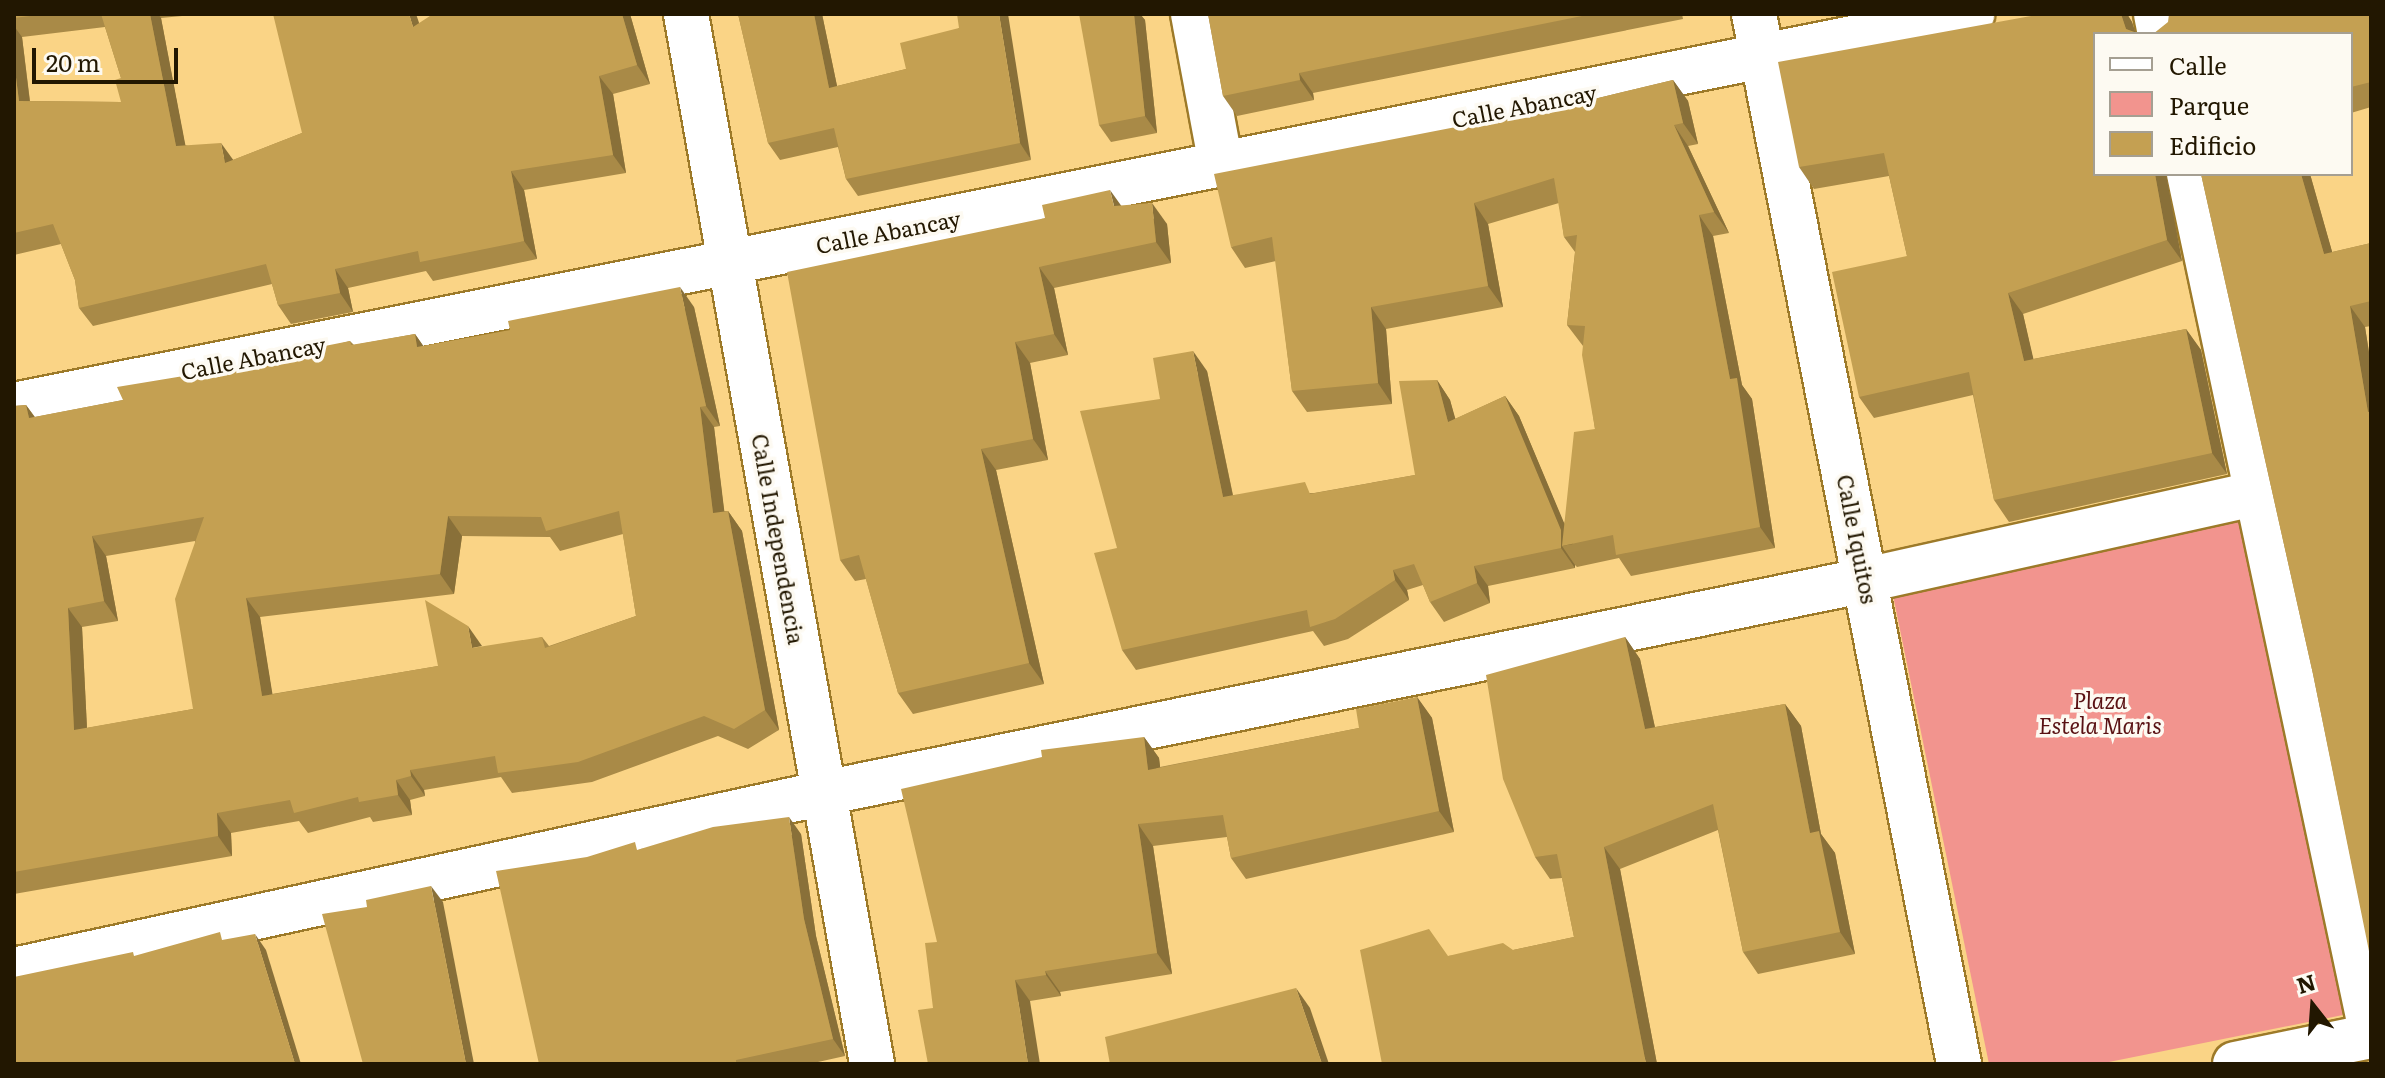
<!DOCTYPE html>
<html>
<head>
<meta charset="utf-8">
<style>
  body { margin:0 }
  #map { position:relative; width:2385px; height:1078px; overflow:hidden; background:#fad486; font-family:Literata,serif }
  div>[style] { position:absolute }
  [style*='--x'] { left:calc(var(--x)*1px); top:calc(var(--y)*1px); width:calc(var(--w)*1px); rotate:calc(var(--a)*1deg) }
  .green>* { inset:0; background:#f2948e }
  .roads { filter:drop-shadow(2px 0 #9d7a29) drop-shadow(-2px 0 #9d7a29) drop-shadow(0 2px #9d7a29) drop-shadow(0 -2px #9d7a29) }
  .street>* { height:44px; margin:-22px; padding:0 22px; transform-origin:22px; border-radius:22px; background:#fff }
  .wall>* { inset:0; background:#a98a47 }
  .shaded-wall>* { inset:0; background:#897039 }
  .building>* { inset:0; background:#c4a052 }
  span { translate:-50% -50%; white-space:nowrap; text-align:center; line-height:1.15; -webkit-text-stroke:7px #fdfaf2; paint-order:stroke }
  .street-label { font-size:22px; color:#221701 }
  .park-label { font-size:22px; color:#591113; font-style:italic }
  .frame { position:absolute; inset:0; border:16px solid #221701; pointer-events:none }
  .legend { position:absolute; left:2093px; top:32px; width:260px; height:144px; box-sizing:border-box; background:#fdfaf2; border:2px solid #a59f92; margin:0; padding:10px 14px; list-style:none; font-size:24px; color:#221701 }
  .legend li { display:flex; align-items:center; gap:16px; height:40px }
  .legend b { width:40px; border:2px solid #a59f92 }
  .north { position:absolute; left:2273px; top:966px; width:80px; height:80px; -webkit-text-stroke:6px #fdfaf2; paint-order:stroke; rotate:343deg; font-size:22px; font-weight:700; line-height:32px; text-align:center; color:#221701 }
  .north::after { content:''; display:block; margin:auto; width:28px; height:36px; background:#221701; clip-path:polygon(50% 0,100% 100%,50% 72%,0 100%) }
  .scale { position:absolute; left:32px; top:48px; width:146px; height:36px; box-sizing:border-box; border:4px solid #221701; border-top:0; padding-left:10px; font-size:24px; line-height:28px; white-space:nowrap; color:#221701; -webkit-text-stroke:6px #fdfaf2; paint-order:stroke }
</style>
</head>
<body>
<div id="map">
  <div class="green">
    <div style="clip-path:polygon(2237px 477px,2343px 1015px,2099px 1064px,1989px 1064px,1888px 571px)"></div>
  </div>
  <div class="roads">
    <div class="street">
      <div style="--x:686;--y:14;--w:1066;--a:79.95"></div>
      <div style="--x:1193;--y:14;--w:154;--a:79.5"></div>
      <div style="--x:1754;--y:14;--w:1070;--a:78.95"></div>
      <div style="--x:2156;--y:14;--w:20;--a:79"></div>
      <div style="--x:2189;--y:174;--w:876;--a:78.01"></div>
      <div style="--x:14;--y:405;--w:1997;--a:-11.29"></div>
      <div style="--x:14;--y:970;--w:829;--a:-12.33"></div>
      <div style="--x:824;--y:793;--w:1064;--a:-11.55"></div>
      <div style="--x:1866;--y:580;--w:397;--a:-12.5"></div>
      <div style="--x:2235;--y:1064;--w:139;--a:-11.6"></div>
    </div>
  </div>
  <div class="wall">
    <div style="clip-path:polygon(evenodd,14px 14px,203px 14px,161px 18px,185px 145px,233px 160px,302px 133px,419px 23px,630px 14px,650px 84px,613px 94px,626px 173px,524px 190px,537px 259px,433px 281px,426px 271px,348px 288px,353px 312px,291px 324px,278px 305px,272px 284px,93px 326px,79px 308px,75px 280px,61px 244px,14px 255px,14px 14px,105px 27px,121px 78px,121px 102px,30px 101px,22px 37px,105px 27px)"></div>
    <div style="clip-path:polygon(738px 14px,822px 14px,837px 86px,906px 69px,959px 28px,1031px 160px,858px 196px,846px 179px,838px 147px,780px 160px,768px 143px)"></div>
    <div style="clip-path:polygon(1134px 14px,1140px 14px,1145px 20px,1157px 133px,1111px 142px,1099px 125px)"></div>
    <div style="clip-path:polygon(1208px 14px,1682px 14px,1683px 19px,1313px 93px,1314px 100px,1237px 116px,1223px 96px)"></div>
    <div style="clip-path:polygon(2042px 14px,2127px 14px,2132px 22px,2135px 32px,2095px 174px,2166px 174px,2182px 261px,2023px 314px,2033px 359px,2186px 329px,2201px 350px,2227px 474px,2009px 522px,1994px 500px,1973px 395px,1874px 418px,1859px 397px,1907px 256px,1889px 176px,1814px 189px,1799px 167px)"></div>
    <div style="clip-path:polygon(2371px 14px,2371px 107px,2351px 113px,2351px 34px,2168px 22px)"></div>
    <div style="clip-path:polygon(1673px 80px,1688px 101px,1698px 144px,1688px 146px,1729px 233px,1713px 236px,1742px 385px,1752px 399px,1775px 548px,1631px 576px,1619px 558px,1577px 567px,1575px 565px,1575px 568px,1488px 586px,1490px 603px,1444px 622px,1430px 602px,1423px 585px,1407px 590px,1409px 600px,1348px 639px,1324px 646px,1313px 631px,1136px 670px,1122px 650px,1117px 548px,1160px 399px,1207px 371px,1233px 495px,1314px 493px,1415px 475px,1437px 380px,1450px 400px,1455px 419px,1505px 396px,1519px 416px,1564px 524px,1595px 429px,1583px 346px,1567px 325px,1575px 252px,1564px 237px,1559px 203px,1488px 224px,1503px 307px,1386px 329px,1392px 404px,1307px 412px,1292px 391px,1276px 261px,1245px 268px,1231px 247px,1528px 113px,1594px 99px)"></div>
    <div style="clip-path:polygon(2201px 174px,2310px 174px,2332px 252px,2371px 243px,2371px 326px,2365px 327px,2371px 365px,2371px 957px,2313px 674px)"></div>
    <div style="clip-path:polygon(1121px 206px,1167px 224px,1171px 263px,1054px 288px,1068px 355px,1030px 363px,1048px 460px,996px 470px,1044px 684px,913px 714px,898px 693px,866px 579px,855px 581px,840px 560px,1045px 218px)"></div>
    <div style="clip-path:polygon(evenodd,694px 307px,720px 426px,714px 427px,724px 511px,728px 511px,742px 531px,779px 730px,748px 749px,718px 736px,592px 782px,512px 793px,501px 777px,424px 790px,425px 796px,410px 800px,412px 815px,373px 822px,370px 817px,308px 833px,299px 821px,231px 833px,232px 856px,14px 894px,14px 406px,26px 405px,35px 417px,123px 400px,350px 341px,354px 345px,415px 334px,423px 346px,694px 307px,623px 534px,636px 616px,549px 646px,542px 637px,438px 666px,272px 694px,260px 617px,454px 594px,462px 536px,550px 537px,560px 551px,623px 534px,694px 307px,195px 541px,193px 709px,87px 728px,82px 627px,118px 621px,106px 556px,195px 541px)"></div>
    <div style="clip-path:polygon(1625px 637px,1640px 659px,1655px 727px,1785px 704px,1801px 726px,1821px 834px,1835px 853px,1855px 954px,1758px 974px,1743px 952px,1718px 830px,1620px 869px,1657px 1064px,1448px 956px,1513px 950px,1574px 937px,1562px 878px,1550px 879px,1535px 857px)"></div>
    <div style="clip-path:polygon(1417px 697px,1432px 718px,1454px 832px,1246px 879px,1231px 858px,1227px 837px,1153px 846px,1172px 974px,1060px 992px,1061px 996px,1030px 1001px,933px 1008px,1144px 737px,1159px 758px,1160px 767px,1359px 728px)"></div>
    <div style="clip-path:polygon(801px 834px,816px 936px,845px 1056px,809px 1064px,539px 1064px,640px 849px)"></div>
  </div>
  <div class="shaded-wall">
    <div style="clip-path:polygon(150px 14px,158px 14px,161px 18px,189px 164px,176px 146px)"></div>
    <div style="clip-path:polygon(409px 14px,416px 14px,427px 46px,413px 27px)"></div>
    <div style="clip-path:polygon(622px 14px,630px 14px,650px 84px,637px 65px)"></div>
    <div style="clip-path:polygon(814px 14px,822px 14px,841px 105px,829px 88px)"></div>
    <div style="clip-path:polygon(999px 14px,1008px 14px,1031px 160px,1020px 143px)"></div>
    <div style="clip-path:polygon(1134px 14px,1140px 14px,1145px 20px,1157px 133px,1145px 116px)"></div>
    <div style="clip-path:polygon(2121px 14px,2127px 14px,2132px 22px,2136px 34px,2126px 29px)"></div>
    <div style="clip-path:polygon(14px 26px,22px 37px,32px 120px,19px 101px,14px 62px)"></div>
    <div style="clip-path:polygon(1299px 73px,1313px 93px,1314px 100px,1300px 80px)"></div>
    <div style="clip-path:polygon(599px 76px,613px 94px,626px 173px,613px 155px)"></div>
    <div style="clip-path:polygon(1673px 80px,1688px 101px,1698px 144px,1683px 123px)"></div>
    <div style="clip-path:polygon(1674px 125px,1688px 146px,1729px 233px,1714px 212px)"></div>
    <div style="clip-path:polygon(221px 143px,234px 161px,225px 163px)"></div>
    <div style="clip-path:polygon(511px 171px,524px 190px,537px 259px,524px 241px)"></div>
    <div style="clip-path:polygon(2155px 174px,2166px 174px,2182px 261px,2167px 240px)"></div>
    <div style="clip-path:polygon(2301px 174px,2310px 174px,2339px 276px,2324px 254px)"></div>
    <div style="clip-path:polygon(1110px 190px,1125px 211px,1114px 206px)"></div>
    <div style="clip-path:polygon(1152px 203px,1167px 224px,1171px 263px,1156px 242px)"></div>
    <div style="clip-path:polygon(1474px 203px,1488px 224px,1503px 307px,1488px 286px)"></div>
    <div style="clip-path:polygon(1699px 215px,1713px 236px,1742px 385px,1752px 399px,1775px 548px,1760px 527px,1730px 379px)"></div>
    <div style="clip-path:polygon(1039px 267px,1054px 288px,1068px 355px,1054px 334px)"></div>
    <div style="clip-path:polygon(335px 269px,348px 288px,353px 312px,340px 293px)"></div>
    <div style="clip-path:polygon(680px 287px,694px 307px,720px 426px,706px 406px)"></div>
    <div style="clip-path:polygon(2008px 293px,2023px 314px,2039px 383px,2024px 361px)"></div>
    <div style="clip-path:polygon(2350px 306px,2365px 327px,2371px 365px,2371px 417px,2368px 412px)"></div>
    <div style="clip-path:polygon(1371px 307px,1386px 329px,1392px 404px,1378px 383px)"></div>
    <div style="clip-path:polygon(2186px 329px,2201px 350px,2227px 474px,2212px 453px)"></div>
    <div style="clip-path:polygon(415px 334px,429px 354px,417px 347px)"></div>
    <div style="clip-path:polygon(1015px 342px,1030px 363px,1048px 460px,1033px 439px)"></div>
    <div style="clip-path:polygon(1193px 351px,1207px 371px,1237px 516px,1223px 497px)"></div>
    <div style="clip-path:polygon(1437px 380px,1450px 400px,1462px 442px,1448px 422px)"></div>
    <div style="clip-path:polygon(1505px 396px,1519px 416px,1573px 544px,1562px 546px,1575px 565px,1575px 568px,1561px 548px)"></div>
    <div style="clip-path:polygon(26px 405px,40px 425px,29px 418px)"></div>
    <div style="clip-path:polygon(700px 407px,714px 427px,727px 533px,713px 513px)"></div>
    <div style="clip-path:polygon(981px 449px,996px 470px,1044px 684px,1029px 663px)"></div>
    <div style="clip-path:polygon(728px 511px,742px 531px,779px 730px,765px 710px)"></div>
    <div style="clip-path:polygon(448px 516px,462px 536px,454px 594px,440px 574px)"></div>
    <div style="clip-path:polygon(92px 536px,106px 556px,118px 621px,104px 601px)"></div>
    <div style="clip-path:polygon(1474px 566px,1488px 586px,1490px 603px,1477px 583px)"></div>
    <div style="clip-path:polygon(1393px 570px,1407px 590px,1409px 600px,1395px 580px)"></div>
    <div style="clip-path:polygon(246px 598px,260px 617px,276px 716px,262px 696px)"></div>
    <div style="clip-path:polygon(68px 608px,82px 627px,88px 750px,74px 730px)"></div>
    <div style="clip-path:polygon(468px 626px,482px 646px,472px 648px)"></div>
    <div style="clip-path:polygon(1625px 637px,1640px 659px,1660px 751px,1645px 729px)"></div>
    <div style="clip-path:polygon(1417px 697px,1432px 718px,1454px 832px,1439px 811px)"></div>
    <div style="clip-path:polygon(1785px 704px,1801px 726px,1821px 834px,1835px 853px,1855px 954px,1840px 932px,1810px 833px)"></div>
    <div style="clip-path:polygon(1144px 737px,1159px 758px,1163px 791px,1148px 770px)"></div>
    <div style="clip-path:polygon(410px 770px,424px 790px,425px 796px,411px 776px)"></div>
    <div style="clip-path:polygon(396px 780px,410px 800px,412px 815px,398px 795px)"></div>
    <div style="clip-path:polygon(217px 813px,231px 833px,232px 856px,218px 836px)"></div>
    <div style="clip-path:polygon(789px 817px,801px 834px,816px 936px,845px 1056px,833px 1039px,804px 919px)"></div>
    <div style="clip-path:polygon(1138px 824px,1153px 846px,1172px 974px,1157px 953px)"></div>
    <div style="clip-path:polygon(1604px 847px,1620px 869px,1657px 1064px,1646px 1064px)"></div>
    <div style="clip-path:polygon(431px 886px,443px 902px,474px 1064px,466px 1064px)"></div>
    <div style="clip-path:polygon(255px 934px,266px 950px,301px 1064px,295px 1064px)"></div>
    <div style="clip-path:polygon(1045px 971px,1060px 992px,1061px 996px,1046px 975px)"></div>
    <div style="clip-path:polygon(1015px 980px,1030px 1001px,1040px 1064px,1028px 1064px)"></div>
    <div style="clip-path:polygon(1296px 988px,1310px 1008px,1329px 1064px,1322px 1064px)"></div>
  </div>
  <div class="building">
    <div style="clip-path:polygon(14px 14px,45px 14px,14px 18px)"></div>
    <div style="clip-path:polygon(101px 14px,150px 14px,176px 146px,221px 143px,225px 163px,302px 133px,273px 14px,409px 14px,413px 27px,433px 14px,622px 14px,637px 65px,599px 76px,613px 155px,511px 171px,524px 241px,420px 262px,418px 251px,335px 269px,340px 293px,278px 305px,266px 264px,79px 308px,75px 280px,53px 224px,14px 233px,14px 62px,19px 101px,121px 102px,115px 80px,121px 78px)"></div>
    <div style="clip-path:polygon(738px 14px,814px 14px,829px 88px,906px 69px,900px 43px,959px 28px,957px 14px,999px 14px,1020px 143px,846px 179px,834px 128px,768px 143px)"></div>
    <div style="clip-path:polygon(1079px 14px,1134px 14px,1145px 116px,1099px 125px)"></div>
    <div style="clip-path:polygon(1208px 14px,1592px 14px,1299px 73px,1300px 80px,1223px 96px)"></div>
    <div style="clip-path:polygon(2042px 14px,2121px 14px,2126px 29px,2140px 34px,2095px 34px,2095px 174px,2155px 174px,2167px 240px,2008px 293px,2024px 361px,2186px 329px,2212px 453px,1994px 500px,1969px 372px,1859px 397px,1832px 272px,1907px 256px,1884px 153px,1799px 167px,1778px 62px)"></div>
    <div style="clip-path:polygon(2169px 14px,2371px 14px,2371px 82px,2351px 87px,2351px 34px,2153px 34px,2168px 22px)"></div>
    <div style="clip-path:polygon(1673px 80px,1683px 123px,1674px 125px,1714px 212px,1699px 215px,1730px 379px,1737px 378px,1760px 527px,1616px 555px,1613px 535px,1562px 546px,1574px 432px,1595px 429px,1582px 355px,1585px 326px,1567px 325px,1577px 235px,1564px 237px,1554px 178px,1474px 203px,1488px 286px,1371px 307px,1378px 383px,1292px 391px,1272px 237px,1231px 247px,1214px 174px,1528px 113px,1527px 104px,1589px 92px,1590px 100px)"></div>
    <div style="clip-path:polygon(2201px 174px,2301px 174px,2324px 254px,2371px 243px,2371px 301px,2350px 306px,2368px 412px,2371px 411px,2370px 956px,2313px 674px)"></div>
    <div style="clip-path:polygon(1110px 190px,1114px 206px,1152px 203px,1156px 242px,1039px 267px,1054px 334px,1015px 342px,1033px 439px,981px 449px,1029px 663px,898px 693px,859px 555px,840px 560px,787px 272px,1045px 218px,1042px 205px)"></div>
    <div style="clip-path:polygon(evenodd,680px 287px,706px 406px,700px 407px,713px 513px,728px 511px,765px 710px,734px 729px,704px 716px,578px 762px,498px 773px,495px 756px,410px 770px,411px 776px,396px 780px,398px 795px,359px 802px,358px 797px,294px 813px,290px 800px,217px 813px,218px 836px,14px 872px,14px 406px,26px 405px,29px 418px,123px 400px,117px 387px,275px 361px,274px 356px,350px 341px,351px 345px,415px 334px,417px 347px,510px 330px,508px 321px,680px 287px,619px 511px,636px 616px,545px 648px,542px 637px,472px 648px,468px 626px,425px 600px,438px 666px,262px 696px,246px 598px,440px 574px,448px 516px,541px 517px,546px 531px,619px 511px,680px 287px,204px 517px,175px 599px,193px 709px,74px 730px,68px 608px,104px 601px,92px 536px,204px 517px)"></div>
    <div style="clip-path:polygon(1193px 351px,1223px 497px,1305px 482px,1310px 494px,1415px 475px,1399px 381px,1437px 380px,1448px 422px,1505px 396px,1561px 530px,1561px 548px,1474px 566px,1477px 583px,1430px 602px,1414px 564px,1393px 570px,1395px 580px,1335px 619px,1310px 627px,1307px 610px,1122px 650px,1094px 553px,1117px 548px,1080px 411px,1160px 399px,1153px 358px)"></div>
    <div style="clip-path:polygon(1625px 637px,1645px 729px,1785px 704px,1810px 833px,1819px 831px,1840px 932px,1743px 952px,1713px 804px,1604px 847px,1646px 1064px,1382px 1064px,1360px 950px,1429px 929px,1448px 956px,1503px 943px,1513px 950px,1574px 937px,1557px 854px,1535px 857px,1503px 779px,1486px 675px)"></div>
    <div style="clip-path:polygon(1417px 697px,1439px 811px,1231px 858px,1223px 815px,1138px 824px,1157px 953px,1045px 971px,1046px 975px,1015px 980px,1028px 1064px,928px 1064px,918px 1010px,933px 1008px,925px 943px,937px 942px,901px 789px,1042px 757px,1041px 750px,1144px 737px,1148px 770px,1359px 728px,1356px 709px)"></div>
    <div style="clip-path:polygon(789px 817px,804px 919px,833px 1039px,736px 1060px,736px 1064px,539px 1064px,496px 871px,587px 857px,635px 842px,637px 850px,713px 827px)"></div>
    <div style="clip-path:polygon(431px 886px,466px 1064px,363px 1064px,322px 914px,367px 907px,366px 900px)"></div>
    <div style="clip-path:polygon(220px 932px,222px 940px,255px 934px,295px 1064px,14px 1064px,14px 977px,133px 952px,134px 956px)"></div>
    <div style="clip-path:polygon(1296px 988px,1322px 1064px,1110px 1064px,1105px 1037px)"></div>
  </div>
  <div class="street-label">
    <span style="left:1524px;top:105px;rotate:-11deg">Calle Abancay</span>
    <span style="left:888px;top:231px;rotate:-11deg">Calle Abancay</span>
    <span style="left:253px;top:357px;rotate:-11deg">Calle Abancay</span>
    <span style="left:779px;top:539px;rotate:80deg">Calle Independencia</span>
    <span style="left:1858px;top:539px;rotate:79deg">Calle Iquitos</span>
  </div>
  <div class="park-label">
    <span style="left:2100px;top:712px">Plaza<br>Estela Maris</span>
  </div>
  <div class="frame"></div>
  <ul class="legend">
  <li><b style="height:10px;background:#fff"></b>Calle</li>
  <li><b style="height:22px;background:#f2948e"></b>Parque</li>
  <li><b style="height:22px;background:#c4a052"></b>Edificio</li>
  </ul>
  <div class="north">N</div>
  <div class="scale">20 m</div>
</div>
</body>
</html>
